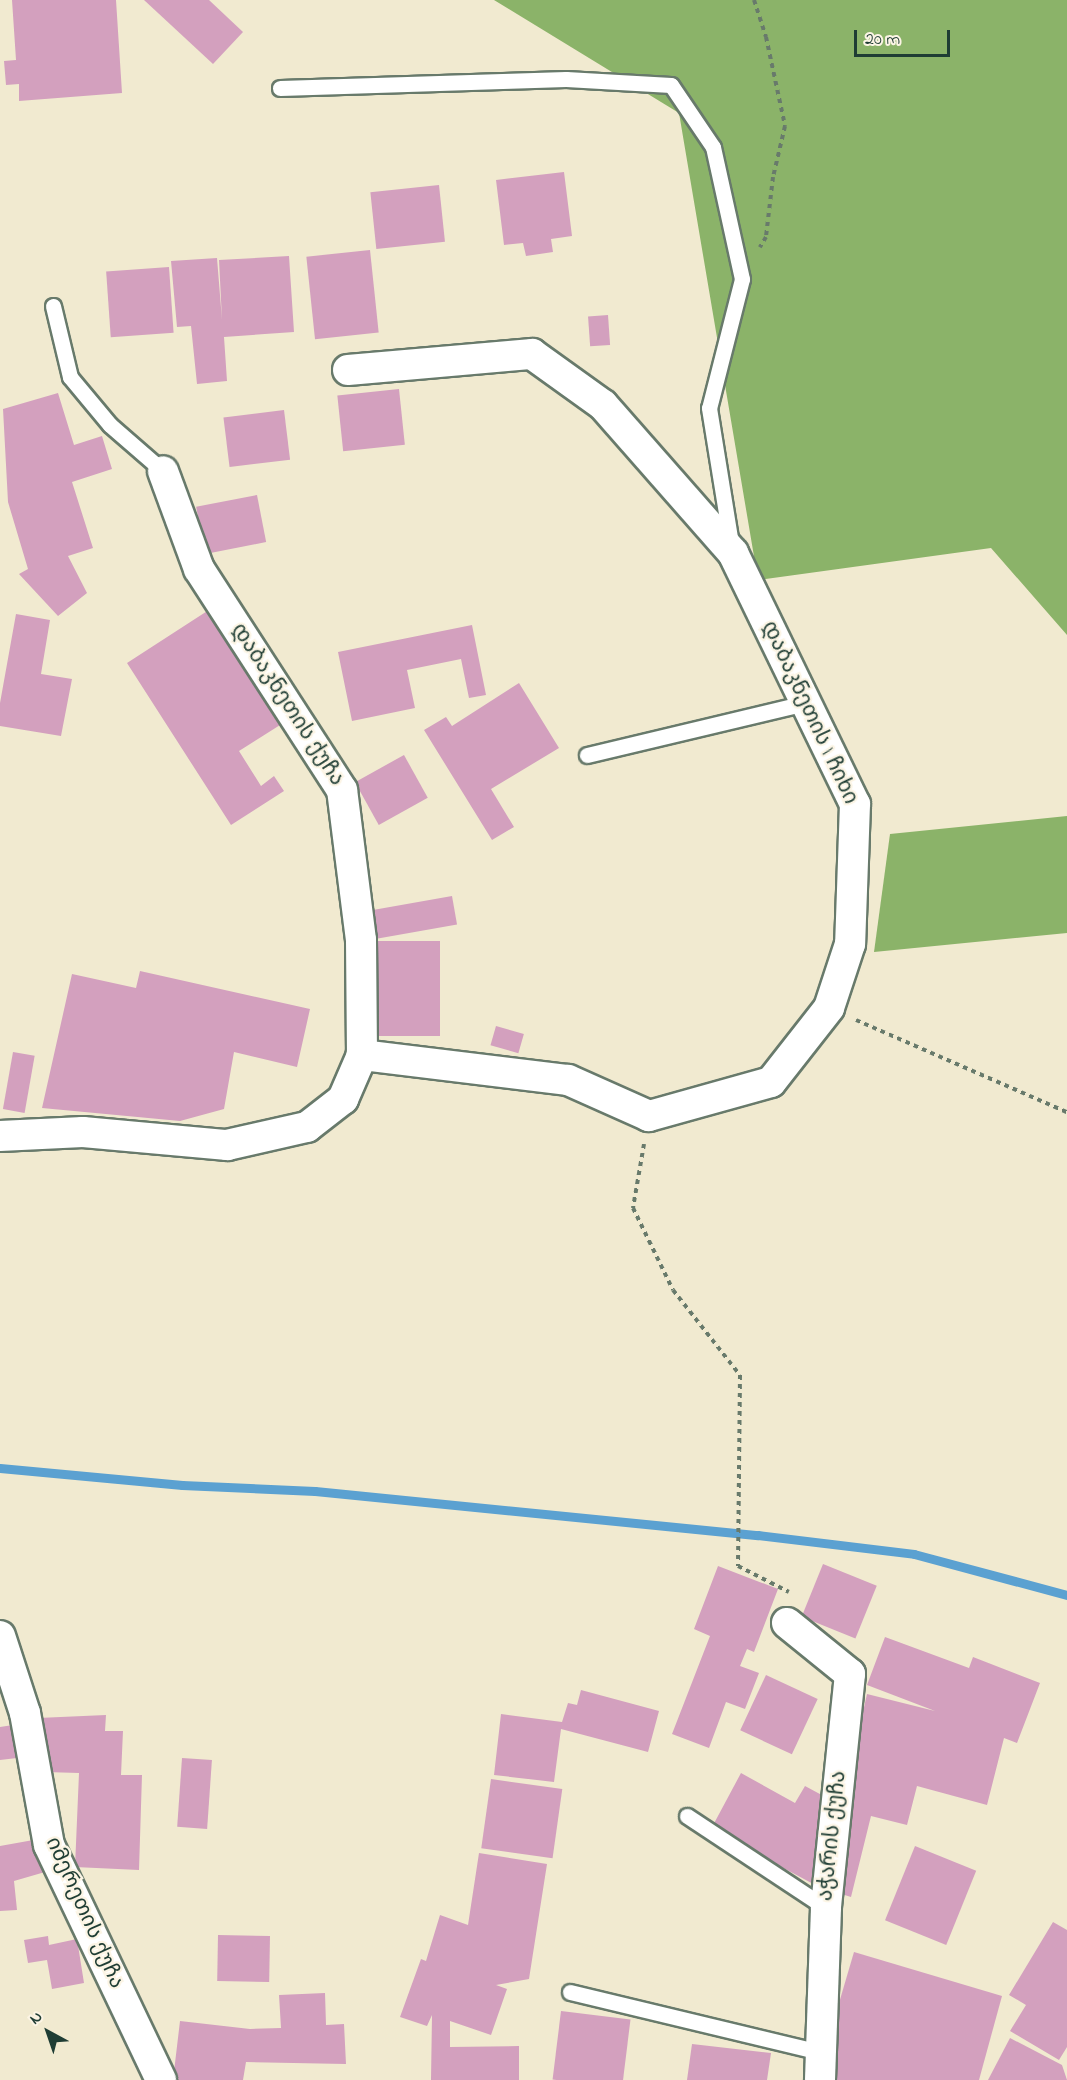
<!DOCTYPE html>
<html>
<head>
<meta charset="utf-8">
<style>
  body { margin:0 }
  #map { position:relative; width:1067px; height:2080px; overflow:hidden; background:#f1ead0; font-family:"Indie Flower","Noto Sans Georgian",sans-serif }
  div>[style] { position:absolute }
  [style*='--x'] { left:calc(var(--x)*1px); top:calc(var(--y)*1px); width:calc(var(--w)*1px); rotate:calc(var(--a)*1deg) }
  .forest>* { inset:0; background:#8bb369 }
  .stream>* { height:9px; margin:-4.5px; padding:0 4.5px; transform-origin:4.5px; border-radius:4.5px; background:#5ba1d1 }
  .building>* { inset:0; background:#d3a0be; transform-origin:0 0 }
  .path>* { height:4px; margin-top:-2px; transform-origin:0; background:repeating-linear-gradient(90deg,#687a6b 0 4.5px,transparent 0 9px) }
  .roads { filter:drop-shadow(2px 0 #687a6b) drop-shadow(-2px 0 #687a6b) drop-shadow(0 2px #687a6b) drop-shadow(0 -2px #687a6b) }
  .service>* { height:15px; margin:-7.5px; padding:0 7.5px; transform-origin:7.5px; border-radius:7.5px; background:#fff }
  .minor>* { height:30px; margin:-15px; padding:0 15px; transform-origin:15px; border-radius:15px; background:#fff }
  span { translate:-50% -50%; white-space:nowrap; text-align:center; line-height:1.15; -webkit-text-stroke:4.5px #fcf5e5; paint-order:stroke }
  .street-label { font-size:21px; color:#1f3d34 }
  .north { position:absolute; left:18px; top:2002px; width:60px; height:60px; -webkit-text-stroke:4px #fcf5e5; paint-order:stroke; rotate:320deg; font-size:16px; font-weight:700; line-height:24px; text-align:center; color:#1f3d34 }
  .north::after { content:''; display:block; margin:auto; width:21px; height:27px; background:#1f3d34; clip-path:polygon(50% 0,100% 100%,50% 72%,0 100%) }
  .scale { position:absolute; left:854px; top:30px; width:96px; height:27px; box-sizing:border-box; border:3px solid #1f3d34; border-top:0; padding-left:8px; font-size:18px; line-height:21px; white-space:nowrap; color:#1f3d34; -webkit-text-stroke:4px #fcf5e5; paint-order:stroke }
</style>
</head>
<body>
<div id="map">
  <div class="forest">
    <div style="clip-path:polygon(494px 0,1067px 0,1067px 635px,991px 548px,758px 580px,679px 113px)"></div>
    <div style="clip-path:polygon(1067px 816px,1067px 933px,874px 952px,890px 834px)"></div>
  </div>
  <div class="stream">
    <div style="--x:0;--y:1468;--w:183;--a:5.3"></div>
    <div style="--x:182;--y:1485;--w:133;--a:2.6"></div>
    <div style="--x:315;--y:1491;--w:445;--a:5.7"></div>
    <div style="--x:758;--y:1535;--w:157;--a:6.9"></div>
    <div style="--x:914;--y:1554;--w:158;--a:15"></div>
  </div>
  <div class="building">
    <div style="clip-path:polygon(12px 0,116px 0,122px 93px,19px 101px,19px 84px,6px 85px,4px 61px,16px 60px)"></div>
    <div style="clip-path:polygon(144px 0,209px 0,243px 32px,213px 64px)"></div>
    <div style="clip-path:polygon(564px 172px,572px 236px,551px 239px,553px 252px,526px 256px,523px 243px,504px 245px,496px 180px)"></div>
    <div style="left:439px;top:185px;width:57px;height:69px;rotate:84deg"></div>
    <div style="left:370px;top:250px;width:83px;height:64px;rotate:84deg"></div>
    <div style="clip-path:polygon(289px 256px,294px 332px,224px 337px,227px 381px,197px 384px,191px 326px,177px 327px,171px 261px,217px 258px,222px 320px,219px 260px)"></div>
    <div style="left:169px;top:267px;width:66px;height:63px;rotate:86deg"></div>
    <div style="left:608px;top:315px;width:30px;height:20px;rotate:86deg"></div>
    <div style="left:399px;top:389px;width:56px;height:62px;rotate:84deg"></div>
    <div style="clip-path:polygon(58px 393px,74px 445px,102px 436px,112px 469px,72px 482px,93px 548px,68px 556px,87px 593px,58px 616px,19px 574px,28px 569px,8px 502px,3px 409px)"></div>
    <div style="left:284px;top:410px;width:50px;height:61px;rotate:83deg"></div>
    <div style="left:257px;top:495px;width:48px;height:62px;rotate:79deg"></div>
    <div style="clip-path:polygon(215px 606px,288px 720px,239px 751px,261px 786px,274px 776px,284px 791px,231px 825px,127px 663px)"></div>
    <div style="clip-path:polygon(16px 614px,50px 620px,41px 674px,72px 679px,61px 736px,0 726px,0 703px)"></div>
    <div style="clip-path:polygon(472px 625px,486px 695px,469px 698px,461px 659px,407px 670px,415px 708px,352px 721px,338px 652px)"></div>
    <div style="clip-path:polygon(519px 683px,559px 748px,491px 789px,514px 827px,492px 840px,424px 730px,446px 717px,452px 726px)"></div>
    <div style="left:404px;top:755px;width:49px;height:56px;rotate:61deg"></div>
    <div style="left:452px;top:896px;width:29px;height:86px;rotate:80deg"></div>
    <div style="left:374px;top:941px;width:66px;height:95px"></div>
    <div style="clip-path:polygon(140px 971px,310px 1009px,297px 1067px,234px 1052px,224px 1109px,180px 1121px,42px 1108px,72px 974px,136px 988px)"></div>
    <div style="left:496px;top:1026px;width:29px;height:20px;rotate:16deg"></div>
    <div style="left:13px;top:1052px;width:22px;height:58px;rotate:10deg"></div>
    <div style="left:823px;top:1564px;width:58px;height:57px;rotate:22deg"></div>
    <div style="clip-path:polygon(718px 1566px,778px 1589px,754px 1652px,747px 1649px,740px 1666px,759px 1673px,745px 1709px,726px 1702px,709px 1748px,672px 1734px,710px 1636px,694px 1629px)"></div>
    <div style="clip-path:polygon(885px 1637px,969px 1668px,973px 1657px,1040px 1683px,1017px 1743px,1004px 1738px,987px 1805px,917px 1786px,907px 1825px,871px 1816px,851px 1897px,835px 1892px,841px 1809px,867px 1694px,935px 1711px,867px 1685px)"></div>
    <div style="left:766px;top:1675px;width:57px;height:61px;rotate:25deg"></div>
    <div style="clip-path:polygon(581px 1690px,659px 1711px,648px 1752px,561px 1729px,554px 1782px,494px 1775px,501px 1714px,562px 1722px,568px 1703px,577px 1705px)"></div>
    <div style="clip-path:polygon(106px 1715px,105px 1731px,123px 1731px,121px 1775px,142px 1775px,139px 1870px,75px 1867px,79px 1773px,45px 1772px,38px 1718px)"></div>
    <div style="clip-path:polygon(13px 1725px,17px 1758px,0 1760px,0 1727px)"></div>
    <div style="left:182px;top:1758px;width:30px;height:69px;rotate:4deg"></div>
    <div style="clip-path:polygon(741px 1773px,795px 1803px,805px 1786px,831px 1800px,817px 1886px,711px 1829px)"></div>
    <div style="left:491px;top:1779px;width:72px;height:70px;rotate:8deg"></div>
    <div style="clip-path:polygon(39px 1839px,45px 1872px,14px 1881px,17px 1910px,0 1911px,0 1846px)"></div>
    <div style="left:915px;top:1846px;width:66px;height:80px;rotate:22deg"></div>
    <div style="clip-path:polygon(479px 1853px,547px 1864px,529px 1979px,496px 1985px,507px 1989px,491px 2035px,450px 2021px,450px 2047px,519px 2046px,519px 2080px,431px 2080px,432px 2015px,427px 2026px,400px 2017px,421px 1959px,426px 1961px,440px 1915px,468px 1925px)"></div>
    <div style="clip-path:polygon(1053px 1922px,1067px 1930px,1067px 2047px,1059px 2060px,1010px 2031px,1026px 2005px,1009px 1995px)"></div>
    <div style="left:218px;top:1935px;width:52px;height:46px;rotate:1deg"></div>
    <div style="clip-path:polygon(48px 1936px,49px 1945px,77px 1939px,84px 1983px,52px 1989px,47px 1960px,28px 1963px,24px 1940px)"></div>
    <div style="clip-path:polygon(854px 1952px,1002px 1996px,979px 2080px,827px 2080px,834px 2020px)"></div>
    <div style="clip-path:polygon(325px 1993px,326px 2025px,344px 2024px,346px 2064px,246px 2062px,243px 2080px,173px 2080px,180px 2021px,250px 2029px,281px 2028px,279px 1995px)"></div>
    <div style="left:561px;top:2011px;width:70px;height:69px;rotate:7deg"></div>
    <div style="clip-path:polygon(1010px 2038px,1062px 2065px,1067px 2080px,988px 2080px)"></div>
    <div style="clip-path:polygon(692px 2044px,771px 2053px,767px 2080px,687px 2080px)"></div>
  </div>
  <div class="path">
    <div style="--x:754;--y:0;--w:39;--a:72"></div>
    <div style="--x:766;--y:37;--w:91;--a:77.9"></div>
    <div style="--x:785;--y:126;--w:52;--a:103.2"></div>
    <div style="--x:773;--y:177;--w:60;--a:96.7"></div>
    <div style="--x:766;--y:237;--w:12;--a:121"></div>
    <div style="--x:856;--y:1020;--w:230;--a:23.6"></div>
    <div style="--x:644;--y:1144;--w:65;--a:99.8"></div>
    <div style="--x:633;--y:1208;--w:91;--a:64"></div>
    <div style="--x:673;--y:1290;--w:108;--a:51.8"></div>
    <div style="--x:740;--y:1375;--w:191;--a:90.6"></div>
    <div style="--x:738;--y:1566;--w:57;--a:27"></div>
  </div>
  <div class="roads">
    <div class="service">
      <div style="--x:280;--y:88;--w:286;--a:-1.8"></div>
      <div style="--x:566;--y:79;--w:105;--a:3.3"></div>
      <div style="--x:671;--y:85;--w:75;--a:55.9"></div>
      <div style="--x:713;--y:147;--w:135;--a:77.6"></div>
      <div style="--x:742;--y:279;--w:133;--a:104.3"></div>
      <div style="--x:709;--y:408;--w:138;--a:80.8"></div>
      <div style="--x:53;--y:306;--w:73;--a:76.5"></div>
      <div style="--x:70;--y:377;--w:62;--a:50.2"></div>
      <div style="--x:110;--y:425;--w:70;--a:41"></div>
      <div style="--x:587;--y:755;--w:225;--a:-13.4"></div>
      <div style="--x:687;--y:1816;--w:167;--a:33.5"></div>
      <div style="--x:570;--y:1992;--w:257;--a:13.5"></div>
    </div>
    <div class="minor">
      <div style="--x:348;--y:370;--w:185;--a:-5"></div>
      <div style="--x:532;--y:354;--w:87;--a:35.7"></div>
      <div style="--x:603;--y:405;--w:197;--a:48.7"></div>
      <div style="--x:733;--y:553;--w:279;--a:64.1"></div>
      <div style="--x:855;--y:804;--w:140;--a:92"></div>
      <div style="--x:850;--y:944;--w:67;--a:108.2"></div>
      <div style="--x:829;--y:1008;--w:94;--a:128.1"></div>
      <div style="--x:771;--y:1082;--w:127;--a:164.4"></div>
      <div style="--x:649;--y:1116;--w:89;--a:-156"></div>
      <div style="--x:568;--y:1080;--w:208;--a:-173.1"></div>
      <div style="--x:0;--y:1136;--w:83;--a:-2.8"></div>
      <div style="--x:83;--y:1132;--w:145;--a:5.2"></div>
      <div style="--x:227;--y:1145;--w:82;--a:-12.7"></div>
      <div style="--x:307;--y:1127;--w:46;--a:-37.9"></div>
      <div style="--x:343;--y:1099;--w:48;--a:-66.6"></div>
      <div style="--x:362;--y:1055;--w:115;--a:-90.5"></div>
      <div style="--x:361;--y:940;--w:151;--a:-97.2"></div>
      <div style="--x:342;--y:790;--w:263;--a:-122.9"></div>
      <div style="--x:199;--y:569;--w:104;--a:-110.2"></div>
      <div style="--x:787;--y:1623;--w:81;--a:39"></div>
      <div style="--x:850;--y:1674;--w:235;--a:95.9"></div>
      <div style="--x:826;--y:1908;--w:172;--a:92"></div>
      <div style="--x:0;--y:1636;--w:81;--a:72"></div>
      <div style="--x:25;--y:1713;--w:134;--a:79.7"></div>
      <div style="--x:49;--y:1845;--w:260;--a:64.5"></div>
    </div>
  </div>
  <div class="street-label">
    <span style="left:287px;top:705px;rotate:57deg">დაბაკნეთის ქუჩა</span>
    <span style="left:809px;top:713px;rotate:65deg">დაბაკნეთის I ჩიხი</span>
    <span style="left:833px;top:1836px;rotate:-84deg">აჭარის ქუჩა</span>
    <span style="left:84px;top:1913px;rotate:66deg">იმერეთის ქუჩა</span>
  </div>
  <div class="north">N</div>
  <div class="scale">20 m</div>
</div>
</body>
</html>
